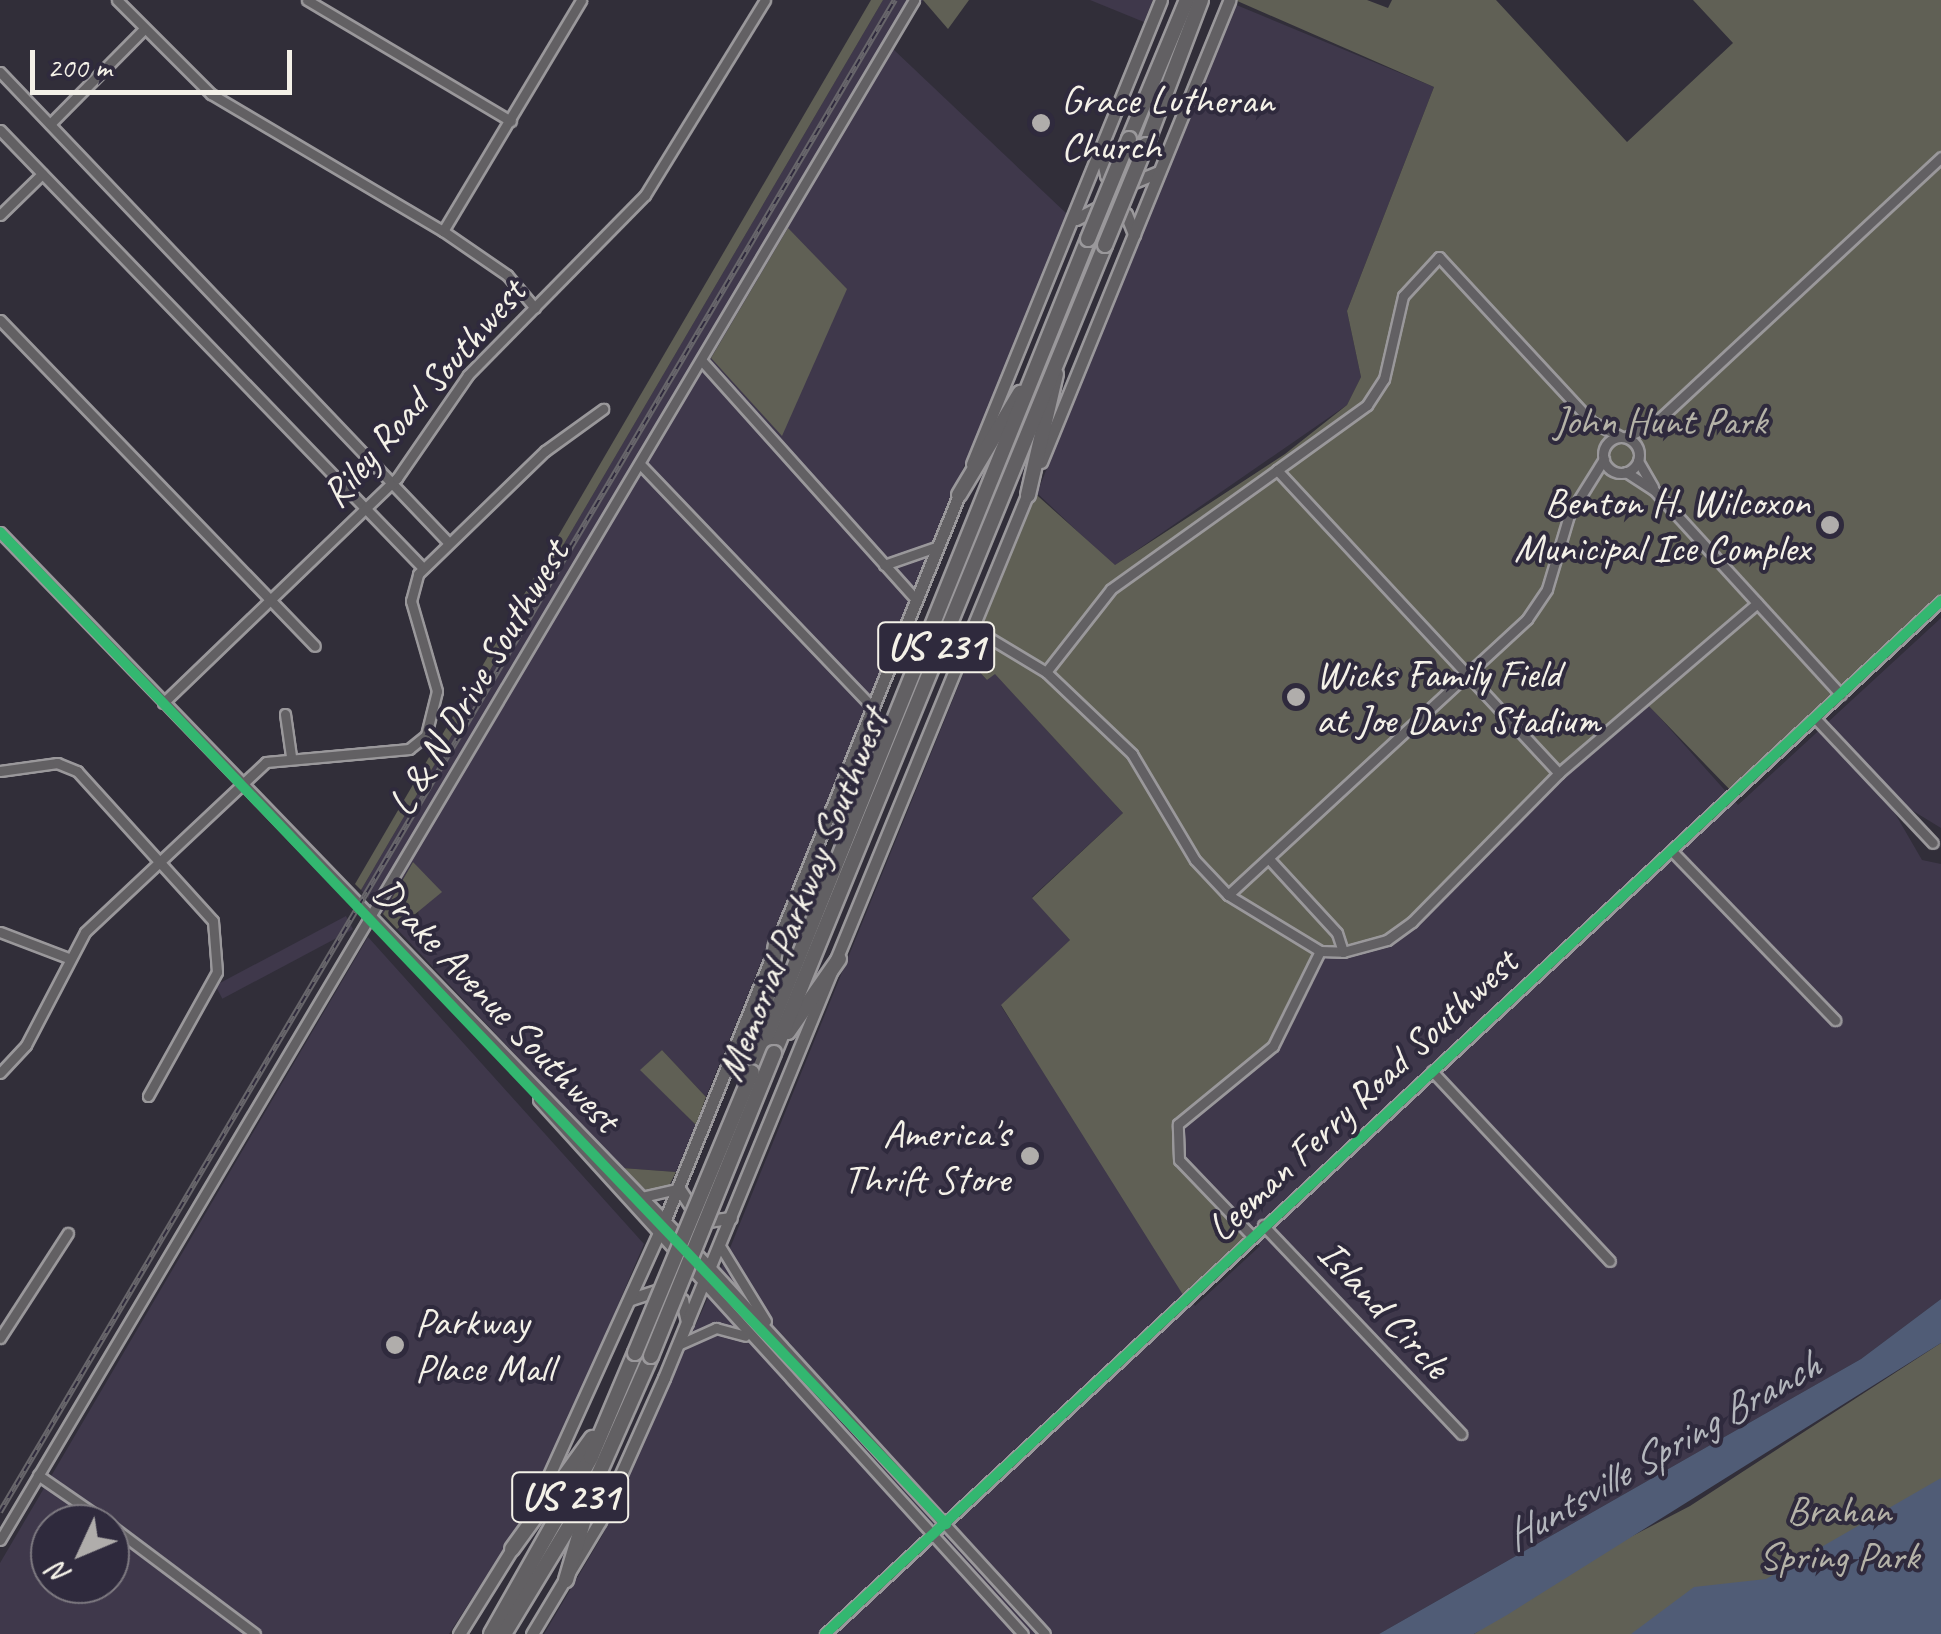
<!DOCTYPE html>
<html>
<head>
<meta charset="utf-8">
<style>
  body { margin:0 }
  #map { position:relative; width:1941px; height:1634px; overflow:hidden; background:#312e39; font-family:Caveat,sans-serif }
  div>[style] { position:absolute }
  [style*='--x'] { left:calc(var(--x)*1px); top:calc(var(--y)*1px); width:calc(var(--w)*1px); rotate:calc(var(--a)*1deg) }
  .built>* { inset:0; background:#3f384b; transform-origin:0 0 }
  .green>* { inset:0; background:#606055 }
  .water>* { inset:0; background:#505c76 }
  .roads { filter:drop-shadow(2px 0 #9a989b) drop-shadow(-2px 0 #9a989b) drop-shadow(0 2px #9a989b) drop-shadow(0 -2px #9a989b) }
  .minor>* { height:9px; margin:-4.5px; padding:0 4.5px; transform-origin:4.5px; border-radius:4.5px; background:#626063 }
  .minor>.ring { margin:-4.5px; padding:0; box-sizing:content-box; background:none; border:9px solid #626063; border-radius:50% }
  .major>* { height:11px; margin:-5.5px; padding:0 5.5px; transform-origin:5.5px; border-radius:5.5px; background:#626063 }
  .highway>* { height:14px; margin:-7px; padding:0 7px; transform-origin:7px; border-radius:7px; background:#626063 }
  .rail>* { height:6px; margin-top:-3px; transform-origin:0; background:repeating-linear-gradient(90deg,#2f2a3d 0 8px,#68666b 0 16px); box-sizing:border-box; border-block:2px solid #68666b }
  .bridges { filter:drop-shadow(2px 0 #9a989b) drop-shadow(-2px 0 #9a989b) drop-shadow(0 2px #9a989b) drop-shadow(0 -2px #9a989b) }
  .highway-bridge>* { height:14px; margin:-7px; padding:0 7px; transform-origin:7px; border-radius:7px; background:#626063 }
  .cycleway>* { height:10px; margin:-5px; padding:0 5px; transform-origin:5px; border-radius:5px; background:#33b770 }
  .dots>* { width:28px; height:28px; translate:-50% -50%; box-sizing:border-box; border:5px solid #2f2a3d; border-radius:50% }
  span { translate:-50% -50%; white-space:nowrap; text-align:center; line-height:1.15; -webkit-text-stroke:8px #2f2a3d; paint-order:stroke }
  .shield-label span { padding:2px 8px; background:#2f2a3d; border:2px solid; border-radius:8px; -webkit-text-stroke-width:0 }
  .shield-label { font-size:38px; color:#f4f1e8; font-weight:700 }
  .poi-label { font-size:40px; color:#f4f1e8 }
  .left { translate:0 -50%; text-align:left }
  .right { translate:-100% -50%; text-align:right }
  .street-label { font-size:40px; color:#f4f1e8 }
  .park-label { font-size:40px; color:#b5b3a8 }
  .water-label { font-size:42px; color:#b4b7bd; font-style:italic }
  .north { position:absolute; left:30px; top:1504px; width:100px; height:100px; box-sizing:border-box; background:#2f2a3d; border:2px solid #7e7a81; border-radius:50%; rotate:226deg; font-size:28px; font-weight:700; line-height:40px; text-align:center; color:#f4f1e8 }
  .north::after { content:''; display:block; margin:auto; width:35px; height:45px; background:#b0adab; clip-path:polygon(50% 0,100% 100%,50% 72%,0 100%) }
  .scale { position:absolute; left:30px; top:50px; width:262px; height:45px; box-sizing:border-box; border:5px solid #f4f1e8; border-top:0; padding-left:12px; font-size:30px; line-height:35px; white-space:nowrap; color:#f4f1e8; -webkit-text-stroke:8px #2f2a3d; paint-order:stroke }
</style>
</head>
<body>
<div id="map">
  <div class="built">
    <div style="clip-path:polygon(883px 0,923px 0,893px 49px,1067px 214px,706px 1097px,662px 1050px,641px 1070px,696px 1125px,676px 1172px,622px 1168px,397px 929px,419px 919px,413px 862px,383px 914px,361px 890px)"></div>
    <div style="clip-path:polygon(1090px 0,1153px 0,1144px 22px)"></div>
    <div style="clip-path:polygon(1234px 4px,1434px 87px,1347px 311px,1361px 377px,1347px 405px,1114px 566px,1037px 493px)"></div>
    <div style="clip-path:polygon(1941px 618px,1941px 828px,1900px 803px,1893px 810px,1922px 860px,1941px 864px,1941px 1299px,1861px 1359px,1379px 1634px,544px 1634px,602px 1536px,730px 1248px,969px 660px,987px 680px,995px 673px,1123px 813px,1032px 897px,1070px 940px,1001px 1006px,1195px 1306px,1260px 1246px,1179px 1160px,1178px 1124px,1320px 951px,1646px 702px,1738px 805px)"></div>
    <div style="left:346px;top:916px;width:15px;height:148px;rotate:62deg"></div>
    <div style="clip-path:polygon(evenodd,368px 937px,644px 1244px,533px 1504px,449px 1634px,0 1634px,0 1563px,368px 937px,50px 1524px,110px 1524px,110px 1584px,50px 1584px,50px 1524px)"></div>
  </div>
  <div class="green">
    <div style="clip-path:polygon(871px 0,883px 0,361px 890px,355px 884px)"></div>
    <div style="clip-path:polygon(923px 0,969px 0,948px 29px)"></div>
    <div style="clip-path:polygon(1235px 0,1367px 0,1388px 8px,1392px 0,1496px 0,1627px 142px,1733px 43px,1693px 0,1941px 0,1941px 603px,1735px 795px,1645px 702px,1559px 773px,1412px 922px,1387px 940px,1320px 951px,1273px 1046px,1178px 1124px,1179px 1160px,1252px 1236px,1185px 1298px,1001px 1005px,1070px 940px,1032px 898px,1123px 813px,995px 674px,987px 680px,963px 654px,1030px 489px,1115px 565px,1285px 454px,1347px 405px,1361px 377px,1347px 311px,1434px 87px)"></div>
    <div style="clip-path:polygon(788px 228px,847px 289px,782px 436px,711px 358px)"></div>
    <div style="clip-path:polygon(413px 862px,442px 892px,397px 929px,383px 914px)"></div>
    <div style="clip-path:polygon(662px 1050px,706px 1097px,696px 1125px,640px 1070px)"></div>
    <div style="clip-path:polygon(622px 1168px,676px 1172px,667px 1190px,650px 1194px)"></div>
    <div style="clip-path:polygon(1941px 1343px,1941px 1634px,1474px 1634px,1567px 1570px,1690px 1506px)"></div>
  </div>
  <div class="water">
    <div style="clip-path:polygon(1941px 1299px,1941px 1343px,1507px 1615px,1474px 1634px,1379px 1634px,1861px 1359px)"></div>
    <div style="clip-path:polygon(1941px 1478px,1941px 1634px,1631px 1634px,1694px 1587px,1766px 1579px)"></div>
  </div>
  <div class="roads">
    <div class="minor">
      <div style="--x:117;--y:0;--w:133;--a:45"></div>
      <div style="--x:211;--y:94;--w:269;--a:30.6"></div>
      <div style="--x:443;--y:231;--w:78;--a:34.5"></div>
      <div style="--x:507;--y:275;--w:43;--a:49.7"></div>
      <div style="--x:307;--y:0;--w:237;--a:30.7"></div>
      <div style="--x:0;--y:72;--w:648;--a:46.38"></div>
      <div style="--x:50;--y:124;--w:134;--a:-45.3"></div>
      <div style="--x:0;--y:130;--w:607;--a:46"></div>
      <div style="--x:0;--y:215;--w:59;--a:-44.3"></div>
      <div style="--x:443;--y:231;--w:269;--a:-59.1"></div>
      <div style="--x:0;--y:320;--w:453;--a:46"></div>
      <div style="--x:702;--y:361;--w:322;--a:48.1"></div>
      <div class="ring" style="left:1603px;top:437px;width:27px;height:27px"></div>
      <div style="--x:1626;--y:437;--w:31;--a:-25"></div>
      <div style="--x:1654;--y:424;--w:392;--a:-42.9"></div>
      <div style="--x:1638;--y:461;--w:30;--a:60"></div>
      <div style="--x:640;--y:464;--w:337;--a:46.3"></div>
      <div style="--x:1277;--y:470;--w:111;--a:-35.8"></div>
      <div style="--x:1367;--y:405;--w:31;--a:-57"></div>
      <div style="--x:1384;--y:379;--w:85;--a:-77.1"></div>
      <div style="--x:1403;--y:296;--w:53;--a:-47.3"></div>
      <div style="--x:1439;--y:257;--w:225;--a:47.2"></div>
      <div style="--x:1592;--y:422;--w:31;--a:27"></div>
      <div style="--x:1626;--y:472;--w:33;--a:33"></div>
      <div style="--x:1654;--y:490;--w:277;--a:47.6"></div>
      <div style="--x:0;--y:532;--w:1023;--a:45.99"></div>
      <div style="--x:711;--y:1268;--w:495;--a:47.6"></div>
      <div style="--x:884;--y:565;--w:55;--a:-19.1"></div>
      <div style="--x:973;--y:628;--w:85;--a:31.1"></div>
      <div style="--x:1046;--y:672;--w:119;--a:43.6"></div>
      <div style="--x:1132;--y:754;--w:123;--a:59.3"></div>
      <div style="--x:1195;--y:860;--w:48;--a:46.7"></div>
      <div style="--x:1228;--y:895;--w:108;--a:31.3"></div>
      <div style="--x:1320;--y:951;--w:23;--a:2"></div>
      <div style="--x:1343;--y:952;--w:46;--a:-15.3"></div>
      <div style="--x:1387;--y:940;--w:31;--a:-36"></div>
      <div style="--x:1412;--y:922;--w:209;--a:-45.4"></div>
      <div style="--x:1559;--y:773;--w:261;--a:-40.6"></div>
      <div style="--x:1046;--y:672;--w:105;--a:-51.9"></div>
      <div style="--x:1111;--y:589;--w:204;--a:-35.6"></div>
      <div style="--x:1277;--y:470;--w:414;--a:47.1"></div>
      <div style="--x:163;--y:703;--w:325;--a:-43.9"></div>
      <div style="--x:397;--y:478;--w:125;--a:-55.4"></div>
      <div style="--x:468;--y:375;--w:252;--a:-45.5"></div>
      <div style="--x:645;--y:195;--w:229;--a:-58.4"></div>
      <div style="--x:285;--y:714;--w:42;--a:81.9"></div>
      <div style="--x:1816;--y:719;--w:170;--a:46.7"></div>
      <div style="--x:0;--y:771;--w:58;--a:-8"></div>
      <div style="--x:57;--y:763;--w:22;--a:22"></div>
      <div style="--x:77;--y:771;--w:202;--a:47.8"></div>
      <div style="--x:213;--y:921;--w:51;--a:85.5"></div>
      <div style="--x:217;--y:972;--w:142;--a:119.1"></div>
      <div style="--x:1672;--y:851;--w:235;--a:46"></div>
      <div style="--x:1269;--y:859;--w:100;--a:47.4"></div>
      <div style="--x:1337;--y:933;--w:20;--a:72"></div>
      <div style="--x:1228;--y:895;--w:407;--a:-42.7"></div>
      <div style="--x:1527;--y:619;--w:36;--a:-56"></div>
      <div style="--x:1547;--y:589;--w:77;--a:-73.4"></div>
      <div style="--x:1569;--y:515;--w:66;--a:-58"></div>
      <div style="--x:0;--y:932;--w:73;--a:20.9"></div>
      <div style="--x:1432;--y:1071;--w:260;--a:46.9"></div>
      <div style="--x:0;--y:1073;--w:38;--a:-47"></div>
      <div style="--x:26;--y:1045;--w:127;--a:-62.4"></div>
      <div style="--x:85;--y:932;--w:248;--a:-43.2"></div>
      <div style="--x:266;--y:762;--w:144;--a:-5.2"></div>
      <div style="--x:409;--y:749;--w:22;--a:-39"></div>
      <div style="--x:426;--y:735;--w:45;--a:-76"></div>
      <div style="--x:437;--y:691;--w:94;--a:-106.1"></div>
      <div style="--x:411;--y:601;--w:28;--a:-75"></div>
      <div style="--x:418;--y:574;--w:177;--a:-44.1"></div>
      <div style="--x:545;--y:451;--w:72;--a:-35.9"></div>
      <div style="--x:538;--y:1100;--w:721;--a:47.75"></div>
      <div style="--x:642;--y:1197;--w:35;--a:-13"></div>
      <div style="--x:1263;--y:1225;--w:288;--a:46.5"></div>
      <div style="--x:1252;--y:1236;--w:105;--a:-133.8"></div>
      <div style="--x:1179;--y:1160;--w:36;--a:-92"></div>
      <div style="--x:1178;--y:1124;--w:123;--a:-39.4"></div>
      <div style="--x:1273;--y:1046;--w:106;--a:-63.7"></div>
      <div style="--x:720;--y:1246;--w:88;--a:58.5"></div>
      <div style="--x:0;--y:1338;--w:125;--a:-57.1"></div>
      <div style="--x:678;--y:1345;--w:42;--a:-24.1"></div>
      <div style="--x:716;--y:1328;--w:30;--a:15"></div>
      <div style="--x:38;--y:1475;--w:86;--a:34.6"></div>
      <div style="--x:110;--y:1525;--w:181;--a:36.9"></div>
      <div style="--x:0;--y:1540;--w:1791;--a:-59.31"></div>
      <div style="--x:825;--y:1634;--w:1521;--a:-42.79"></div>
    </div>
    <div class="major">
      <div style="--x:1101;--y:153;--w:23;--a:77"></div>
      <div style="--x:1106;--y:175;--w:21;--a:31"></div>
      <div style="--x:1124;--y:186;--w:35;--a:-22"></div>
      <div style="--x:1076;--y:219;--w:34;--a:-27"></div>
      <div style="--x:1106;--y:204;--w:22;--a:27"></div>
      <div style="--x:1126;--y:214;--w:22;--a:68"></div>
      <div style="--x:1041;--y:462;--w:499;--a:-67.8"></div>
      <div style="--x:972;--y:464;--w:501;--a:-67.84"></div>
      <div style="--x:678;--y:1187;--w:42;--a:56.7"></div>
      <div style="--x:701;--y:1222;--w:30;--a:-8"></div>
      <div style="--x:631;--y:1299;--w:36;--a:-18"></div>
      <div style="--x:665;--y:1288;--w:21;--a:35"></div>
      <div style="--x:682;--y:1300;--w:23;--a:77"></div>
      <div style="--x:531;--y:1515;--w:322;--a:-65.6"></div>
      <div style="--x:664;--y:1222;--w:790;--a:-67.92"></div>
      <div style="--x:459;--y:1634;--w:106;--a:-58.1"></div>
      <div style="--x:532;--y:1634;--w:132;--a:-59"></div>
      <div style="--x:600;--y:1521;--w:157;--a:-65.9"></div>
      <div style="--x:664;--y:1378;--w:962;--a:-67.65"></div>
    </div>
    <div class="highway">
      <div style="--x:1129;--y:139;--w:151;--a:-67.4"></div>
      <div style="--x:1146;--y:145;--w:155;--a:-69.2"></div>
      <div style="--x:959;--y:495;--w:119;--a:-59.1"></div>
      <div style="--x:1028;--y:495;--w:124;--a:-77"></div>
      <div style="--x:762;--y:1026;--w:83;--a:-80.3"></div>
      <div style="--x:788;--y:1032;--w:89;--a:-55.1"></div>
      <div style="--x:774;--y:1053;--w:873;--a:-67.72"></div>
      <div style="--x:752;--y:1072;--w:898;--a:-68.03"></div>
      <div style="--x:512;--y:1549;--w:137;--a:-54.2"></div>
      <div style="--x:566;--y:1580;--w:74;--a:-73.5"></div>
      <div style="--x:491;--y:1634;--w:203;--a:-60.5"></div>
      <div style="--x:591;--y:1457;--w:113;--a:-67.1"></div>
      <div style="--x:504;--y:1634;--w:172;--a:-58.8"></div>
      <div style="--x:593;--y:1487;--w:143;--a:-66.1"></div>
    </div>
  </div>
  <div class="rail">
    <div style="--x:0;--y:1512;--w:1757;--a:-59.38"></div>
  </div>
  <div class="bridges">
    <div class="highway-bridge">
      <div style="--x:1088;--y:239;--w:108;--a:-67.7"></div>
      <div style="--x:1105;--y:245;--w:108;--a:-67.7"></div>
      <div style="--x:635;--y:1353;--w:304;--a:-67.4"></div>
      <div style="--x:651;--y:1356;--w:327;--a:-67.9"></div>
    </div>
  </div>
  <div class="cycleway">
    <div style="--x:0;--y:532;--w:1371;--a:46.36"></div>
    <div style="--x:825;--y:1634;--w:1521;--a:-42.79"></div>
  </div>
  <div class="dots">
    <div style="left:1041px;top:123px;background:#b0adab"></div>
    <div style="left:1830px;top:525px;background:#b0adab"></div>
    <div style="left:1296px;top:697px;background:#b0adab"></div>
    <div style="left:1030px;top:1156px;background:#b0adab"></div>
    <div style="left:395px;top:1345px;background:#b0adab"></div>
  </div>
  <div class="shield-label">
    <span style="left:936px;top:647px">US 231</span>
    <span style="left:570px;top:1497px">US 231</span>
  </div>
  <div class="poi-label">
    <span class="left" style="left:1061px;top:123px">Grace Lutheran<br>Church</span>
    <span class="right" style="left:1810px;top:525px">Benton H. Wilcoxon<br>Municipal Ice Complex</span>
    <span class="left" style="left:1316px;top:697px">Wicks Family Field<br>at Joe Davis Stadium</span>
    <span class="right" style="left:1010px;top:1156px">America's<br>Thrift Store</span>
    <span class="left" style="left:415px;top:1345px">Parkway<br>Place Mall</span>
  </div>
  <div class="street-label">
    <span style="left:423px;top:393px;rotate:-49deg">Riley Road Southwest</span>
    <span style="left:478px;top:678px;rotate:-59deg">L &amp; N Drive Southwest</span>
    <span style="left:802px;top:895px;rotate:-68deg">Memorial Parkway Southwest</span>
    <span style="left:497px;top:1005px;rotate:46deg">Drake Avenue Southwest</span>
    <span style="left:1362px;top:1095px;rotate:-43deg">Leeman Ferry Road Southwest</span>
    <span style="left:1384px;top:1309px;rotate:47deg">Island Circle</span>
  </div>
  <div class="park-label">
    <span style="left:1660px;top:421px">John Hunt Park</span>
    <span style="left:1839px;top:1533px">Brahan<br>Spring Park</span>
  </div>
  <div class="water-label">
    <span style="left:1662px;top:1451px;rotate:-30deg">Huntsville Spring Branch</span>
  </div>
  <div class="north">N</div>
  <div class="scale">200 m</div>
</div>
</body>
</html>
